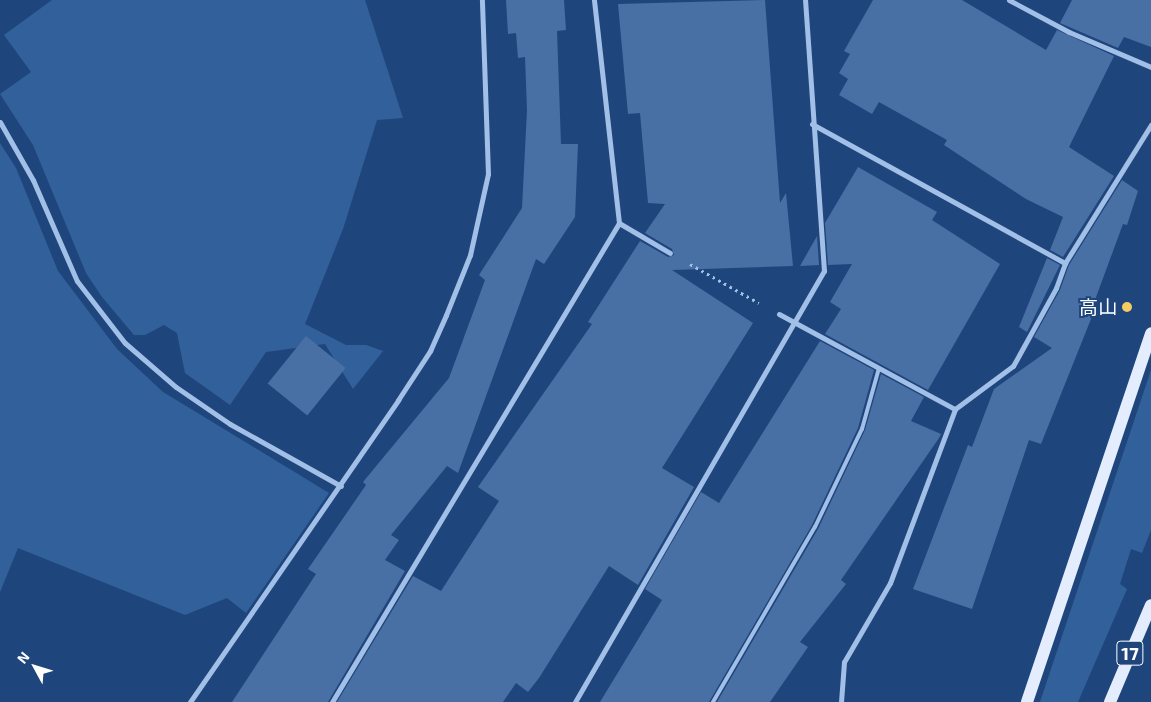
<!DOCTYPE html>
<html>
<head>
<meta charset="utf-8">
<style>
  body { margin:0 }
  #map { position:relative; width:1151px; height:702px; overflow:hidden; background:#1f467c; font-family:"Exo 2","Noto Sans JP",sans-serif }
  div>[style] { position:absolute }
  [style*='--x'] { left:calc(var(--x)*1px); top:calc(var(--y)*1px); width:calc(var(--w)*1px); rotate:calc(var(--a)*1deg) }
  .green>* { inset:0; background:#32609a }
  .building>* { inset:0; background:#4870a5; transform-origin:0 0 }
  .path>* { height:3px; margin-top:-1.5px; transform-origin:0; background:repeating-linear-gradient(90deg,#a2c0e7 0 2.5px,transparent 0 6.5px) }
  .service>* { height:4px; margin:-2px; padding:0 2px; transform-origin:2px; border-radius:2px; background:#a2c0e7 }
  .minor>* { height:5px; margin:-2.5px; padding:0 2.5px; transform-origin:2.5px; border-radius:2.5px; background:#a2c0e7 }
  .primary>* { height:12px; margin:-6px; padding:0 6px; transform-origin:6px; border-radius:6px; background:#e3edfd }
  .dots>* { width:14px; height:14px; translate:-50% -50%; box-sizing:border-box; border:2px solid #1f467c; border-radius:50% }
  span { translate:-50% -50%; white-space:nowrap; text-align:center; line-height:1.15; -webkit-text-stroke:4px #1f467c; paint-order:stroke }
  .shield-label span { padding:1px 4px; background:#1f467c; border:1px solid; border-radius:4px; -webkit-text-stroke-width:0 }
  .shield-label { font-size:18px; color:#fff; font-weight:700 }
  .poi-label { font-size:19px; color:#fff }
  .right { translate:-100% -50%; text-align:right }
  .north { position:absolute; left:10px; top:642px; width:50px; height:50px; -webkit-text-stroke:4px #1f467c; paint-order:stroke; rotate:309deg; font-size:14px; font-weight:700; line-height:20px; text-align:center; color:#fff }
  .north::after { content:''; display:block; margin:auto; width:18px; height:22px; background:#fff; clip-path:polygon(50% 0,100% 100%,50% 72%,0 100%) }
</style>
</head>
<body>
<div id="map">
  <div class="green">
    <div style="clip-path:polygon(52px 0,365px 0,403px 118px,377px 120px,343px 229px,305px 324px,346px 345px,366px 345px,383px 351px,353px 389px,325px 344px,266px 352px,230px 405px,185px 373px,177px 333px,164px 325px,145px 335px,134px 335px,102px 297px,86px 273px,33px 145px,0 94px,31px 72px,4px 35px)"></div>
    <div style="clip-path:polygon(0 143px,16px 168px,58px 271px,117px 349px,163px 392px,329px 493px,246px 613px,227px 598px,185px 615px,18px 548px,0 592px)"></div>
    <div style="clip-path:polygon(1151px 370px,1151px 530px,1142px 553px,1131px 549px,1120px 584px,1127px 589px,1078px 702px,1040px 702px)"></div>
  </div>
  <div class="building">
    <div style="clip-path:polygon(506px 0,564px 0,566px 30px,557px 31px,561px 144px,578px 144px,575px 217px,544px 264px,536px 259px,458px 473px,447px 466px,391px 535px,399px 540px,385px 560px,405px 571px,328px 702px,232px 702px,316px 574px,308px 569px,366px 485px,363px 482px,449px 378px,485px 280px,479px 275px,522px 208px,527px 110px,525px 57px,518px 58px,516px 33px,508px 34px)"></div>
    <div style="clip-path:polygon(765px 0,780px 203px,786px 193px,793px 266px,672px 270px,753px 323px,662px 468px,694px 487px,638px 585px,609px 566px,539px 678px,528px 692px,516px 683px,503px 702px,337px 702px,413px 576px,441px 591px,499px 501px,478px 487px,592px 324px,588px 322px,640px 241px,668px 257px,674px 255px,672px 249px,645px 233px,665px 204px,648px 203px,640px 113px,628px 114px,618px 4px)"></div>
    <div style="clip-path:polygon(873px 0,962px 0,1046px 50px,1057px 30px,1114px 56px,1069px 147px,1114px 176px,1063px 257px,1050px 250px,1063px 217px,1026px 199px,944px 145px,947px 140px,879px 102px,872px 114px,839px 95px,848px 79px,839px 73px,850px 54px,844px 51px)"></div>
    <div style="clip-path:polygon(1072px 0,1151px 0,1151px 47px,1124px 37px,1118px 48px,1060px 23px)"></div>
    <div style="clip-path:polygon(858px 167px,937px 212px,932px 220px,1000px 264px,928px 390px,825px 334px,841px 309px,830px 302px,852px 264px,828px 265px,825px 223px)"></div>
    <div style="clip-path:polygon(1122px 180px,1138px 191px,1127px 225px,1123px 224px,1092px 308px,1095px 309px,1041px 444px,1029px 440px,972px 609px,913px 589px,968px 445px,972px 447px,994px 389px,1052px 348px,1034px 337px,1060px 290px,1069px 265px)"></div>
    <div style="clip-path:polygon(817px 236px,819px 265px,800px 266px)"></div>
    <div style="clip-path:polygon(1047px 258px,1060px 265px,1027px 332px,1019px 327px)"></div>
    <div style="left:306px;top:336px;width:51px;height:61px;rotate:39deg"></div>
    <div style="clip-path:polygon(820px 341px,874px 370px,858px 428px,812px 525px,709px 702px,600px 702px,662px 600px,645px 589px,701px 492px,719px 503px)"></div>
    <div style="clip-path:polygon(881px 374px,924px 397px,911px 421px,941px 434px,939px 438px,841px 580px,846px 584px,800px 642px,808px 647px,770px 702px,717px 702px,818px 529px,865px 430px)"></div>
  </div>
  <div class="path">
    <div style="--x:690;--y:264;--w:79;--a:29.5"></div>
  </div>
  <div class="service">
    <div style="--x:713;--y:702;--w:203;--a:-59.8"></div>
    <div style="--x:815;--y:527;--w:109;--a:-64.4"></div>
    <div style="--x:862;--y:429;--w:63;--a:-74.4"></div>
  </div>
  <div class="minor">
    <div style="--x:1009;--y:0;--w:68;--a:28.1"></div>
    <div style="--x:1069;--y:32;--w:89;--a:23.1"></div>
    <div style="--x:0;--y:122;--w:67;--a:60.4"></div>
    <div style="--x:33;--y:180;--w:110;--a:66.5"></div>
    <div style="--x:77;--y:281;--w:78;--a:52.3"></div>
    <div style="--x:125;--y:343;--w:67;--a:40.8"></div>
    <div style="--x:176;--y:387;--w:65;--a:34.4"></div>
    <div style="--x:230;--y:424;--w:127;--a:29.2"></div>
    <div style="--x:812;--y:124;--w:289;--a:28.8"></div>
    <div style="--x:619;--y:223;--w:59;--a:30.5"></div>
    <div style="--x:779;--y:314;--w:200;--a:28.4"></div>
    <div style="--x:190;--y:702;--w:367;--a:-55.4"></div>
    <div style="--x:398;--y:400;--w:59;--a:-56.9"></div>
    <div style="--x:430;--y:351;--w:39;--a:-66"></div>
    <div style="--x:446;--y:315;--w:65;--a:-68.2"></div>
    <div style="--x:470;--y:255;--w:83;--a:-77.5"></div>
    <div style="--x:488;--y:174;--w:174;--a:-92"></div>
    <div style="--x:332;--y:702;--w:558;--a:-59.07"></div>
    <div style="--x:619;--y:223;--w:224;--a:-96.4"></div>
    <div style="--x:575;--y:702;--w:498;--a:-60"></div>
    <div style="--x:824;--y:271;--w:272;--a:-94"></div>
    <div style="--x:841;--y:702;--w:40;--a:-85.7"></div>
    <div style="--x:844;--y:662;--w:91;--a:-59.8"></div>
    <div style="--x:890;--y:583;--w:186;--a:-69.5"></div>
    <div style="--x:955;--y:409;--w:72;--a:-36.6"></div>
    <div style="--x:1013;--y:366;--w:89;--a:-61.1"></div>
    <div style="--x:1056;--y:288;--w:27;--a:-70"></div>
    <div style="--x:1065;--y:263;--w:163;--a:-58.1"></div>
  </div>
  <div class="primary">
    <div style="--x:1027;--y:702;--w:389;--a:-71.4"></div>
    <div style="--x:1110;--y:702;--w:105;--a:-67.1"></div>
  </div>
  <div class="dots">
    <div style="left:1127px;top:307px;background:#f4cc62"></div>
  </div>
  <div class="shield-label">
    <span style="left:1130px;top:653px">17</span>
  </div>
  <div class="poi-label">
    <span class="right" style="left:1117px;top:307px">高山</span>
  </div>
  <div class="north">N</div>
</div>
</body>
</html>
